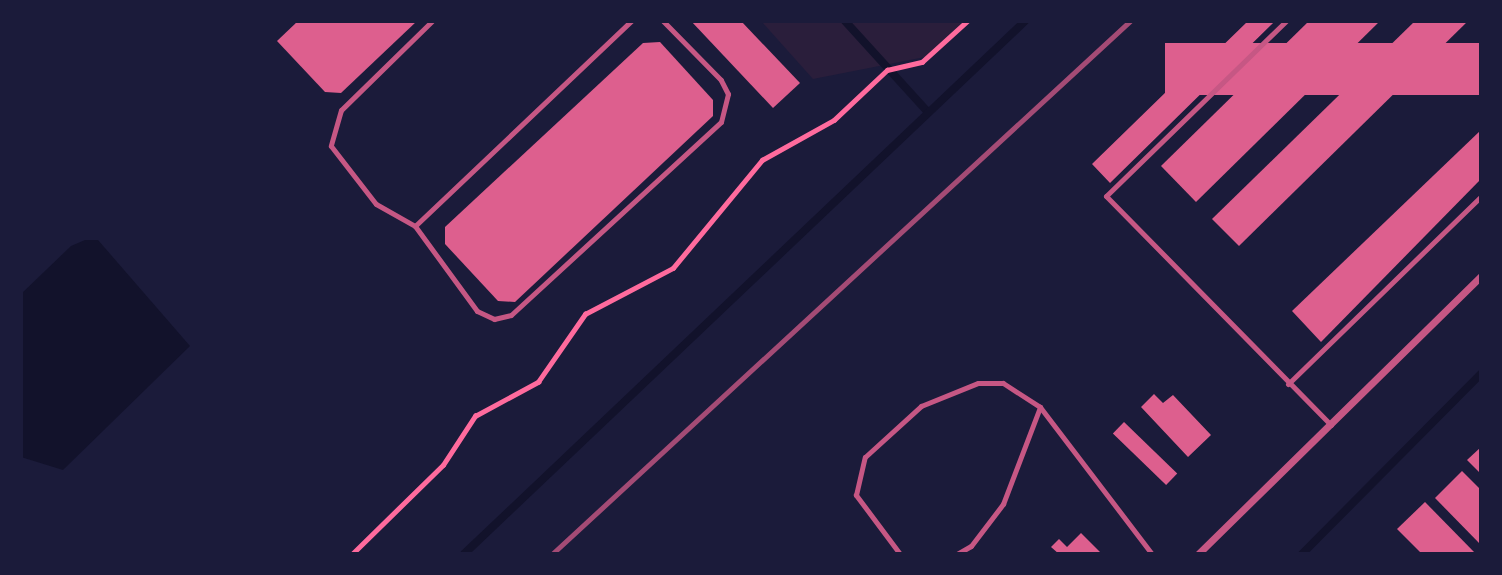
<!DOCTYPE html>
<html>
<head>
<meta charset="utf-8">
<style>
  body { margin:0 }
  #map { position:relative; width:1502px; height:575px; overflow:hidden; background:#1b1b3a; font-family:"Roboto Condensed",sans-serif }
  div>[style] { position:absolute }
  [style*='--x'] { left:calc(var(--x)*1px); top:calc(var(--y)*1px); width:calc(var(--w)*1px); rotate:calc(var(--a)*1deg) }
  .green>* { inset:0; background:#2a1e3b }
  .water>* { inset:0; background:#12122b }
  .stream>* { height:8px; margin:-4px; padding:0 4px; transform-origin:4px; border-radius:4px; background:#12122b }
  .building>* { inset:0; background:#dd5f8e; transform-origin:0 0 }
  .path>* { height:4.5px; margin:-2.25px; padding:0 2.25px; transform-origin:2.25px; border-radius:2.25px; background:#ff6b9d }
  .service>* { height:5px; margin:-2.5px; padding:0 2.5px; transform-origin:2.5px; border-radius:2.5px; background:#c65784 }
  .minor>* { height:7px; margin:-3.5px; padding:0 3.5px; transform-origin:3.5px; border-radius:3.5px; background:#c65784 }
  .rail>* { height:5px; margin:-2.5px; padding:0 2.5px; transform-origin:2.5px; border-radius:2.5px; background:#a44b75 }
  span { translate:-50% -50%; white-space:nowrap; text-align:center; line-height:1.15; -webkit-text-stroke:6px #1b1b3a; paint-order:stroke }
  .frame { position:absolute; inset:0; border:23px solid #1b1b3a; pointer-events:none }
</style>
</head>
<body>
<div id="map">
  <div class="green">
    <div style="clip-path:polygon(761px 21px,964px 21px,925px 57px,813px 79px)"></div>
  </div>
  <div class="water">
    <div style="clip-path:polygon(85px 240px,98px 240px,190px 346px,63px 470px,21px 457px,21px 294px,71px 246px)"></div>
  </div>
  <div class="stream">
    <div style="--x:845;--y:21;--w:122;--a:47.7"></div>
    <div style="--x:464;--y:554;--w:774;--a:-43.53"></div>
    <div style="--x:1302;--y:554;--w:254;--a:-45.2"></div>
  </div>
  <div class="building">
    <div style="clip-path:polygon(298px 21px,417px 21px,341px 93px,325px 92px,277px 41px)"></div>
    <div style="clip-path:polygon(691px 21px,741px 21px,800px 83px,773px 108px)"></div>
    <div style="clip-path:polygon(1248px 21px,1275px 21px,1110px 183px,1092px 164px,1207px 52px,1211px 57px)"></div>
    <div style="clip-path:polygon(1309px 21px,1380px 21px,1196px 202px,1161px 166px)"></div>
    <div style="clip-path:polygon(1415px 21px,1468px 21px,1239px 246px,1212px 219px)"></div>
    <div style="clip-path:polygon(660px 42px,713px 100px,713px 116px,515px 302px,498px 301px,445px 244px,445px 227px,643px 43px)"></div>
    <div style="left:1481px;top:43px;width:52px;height:316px;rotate:90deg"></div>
    <div style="clip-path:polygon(1481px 130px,1481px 179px,1321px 342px,1292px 311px)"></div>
    <div style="clip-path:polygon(1154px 394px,1163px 403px,1173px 395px,1211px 435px,1188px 457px,1141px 407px)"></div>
    <div style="left:1124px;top:422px;width:74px;height:16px;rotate:44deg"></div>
    <div style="clip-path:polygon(1481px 447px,1481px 474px,1467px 460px)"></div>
    <div style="clip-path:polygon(1462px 471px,1481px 490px,1481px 545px,1435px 498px)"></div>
    <div style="clip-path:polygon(1425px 502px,1476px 554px,1422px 554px,1397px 529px)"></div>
    <div style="clip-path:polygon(1081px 533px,1102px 554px,1059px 554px,1051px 547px,1059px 539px,1067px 547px)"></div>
  </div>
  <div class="path">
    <div style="--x:352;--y:554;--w:127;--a:-44.4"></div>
    <div style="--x:443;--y:465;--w:59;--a:-56.9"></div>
    <div style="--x:475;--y:416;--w:72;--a:-28.4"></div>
    <div style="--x:538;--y:382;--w:83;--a:-55.3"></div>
    <div style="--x:585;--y:314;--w:99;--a:-27.6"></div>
    <div style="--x:673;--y:268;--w:140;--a:-50.5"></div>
    <div style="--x:762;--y:160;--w:82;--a:-29.1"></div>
    <div style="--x:834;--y:120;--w:73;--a:-43.3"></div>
    <div style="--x:887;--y:70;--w:36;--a:-13"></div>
    <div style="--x:922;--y:62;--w:61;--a:-42.3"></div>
  </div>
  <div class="service">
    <div style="--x:432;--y:21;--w:127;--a:135.6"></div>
    <div style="--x:341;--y:110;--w:37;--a:106"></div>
    <div style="--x:331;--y:146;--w:73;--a:52.2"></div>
    <div style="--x:376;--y:204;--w:45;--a:29.4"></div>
    <div style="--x:415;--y:226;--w:298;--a:-43.5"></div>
    <div style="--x:1286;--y:21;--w:251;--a:135.8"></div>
    <div style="--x:1106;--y:196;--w:321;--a:45.5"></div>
    <div style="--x:415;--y:226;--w:105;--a:53.9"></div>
    <div style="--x:477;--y:311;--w:19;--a:25"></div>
    <div style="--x:494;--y:319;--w:17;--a:-13"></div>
    <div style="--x:511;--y:315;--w:285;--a:-42.6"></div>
    <div style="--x:721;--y:122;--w:29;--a:-76"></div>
    <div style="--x:728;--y:94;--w:16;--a:-117"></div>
    <div style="--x:721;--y:80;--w:83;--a:-134.5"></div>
    <div style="--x:1288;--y:384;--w:269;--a:-44.2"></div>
    <div style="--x:900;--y:554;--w:74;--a:-126.7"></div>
    <div style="--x:856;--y:495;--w:39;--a:-77"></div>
    <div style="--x:865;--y:457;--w:76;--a:-42.3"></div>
    <div style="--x:921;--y:406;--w:61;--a:-22"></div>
    <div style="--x:978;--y:383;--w:25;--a:0"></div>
    <div style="--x:1003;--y:383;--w:44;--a:33"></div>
    <div style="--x:1040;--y:407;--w:185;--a:52.7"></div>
    <div style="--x:957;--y:554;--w:16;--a:-30"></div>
    <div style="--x:971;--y:546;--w:53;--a:-52.7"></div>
    <div style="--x:1003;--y:504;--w:104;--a:-69.1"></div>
  </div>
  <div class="minor">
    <div style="--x:1198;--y:554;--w:397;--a:-44.5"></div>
  </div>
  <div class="rail">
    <div style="--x:552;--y:554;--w:786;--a:-42.68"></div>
  </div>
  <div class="frame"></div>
</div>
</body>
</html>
